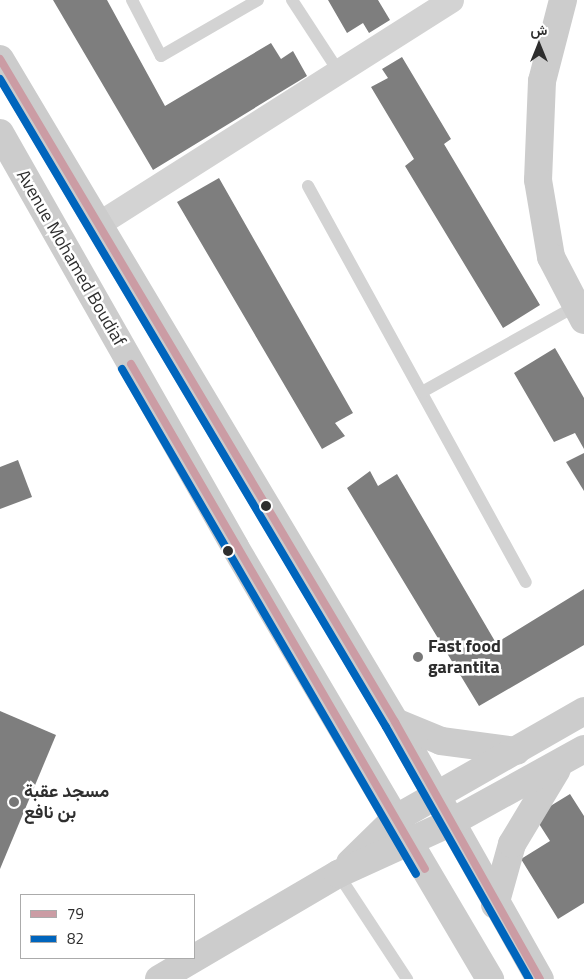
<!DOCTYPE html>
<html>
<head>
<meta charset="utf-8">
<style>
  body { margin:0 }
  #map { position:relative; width:584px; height:979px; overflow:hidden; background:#fff; font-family:"Titillium Web",Vazirmatn,sans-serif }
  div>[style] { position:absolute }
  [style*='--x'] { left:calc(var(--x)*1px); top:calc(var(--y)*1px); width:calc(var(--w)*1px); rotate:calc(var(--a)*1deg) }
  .building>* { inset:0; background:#7e7e7e }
  .lane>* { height:12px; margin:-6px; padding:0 6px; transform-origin:6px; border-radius:6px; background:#d3d3d3 }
  .street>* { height:25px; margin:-12.5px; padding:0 12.5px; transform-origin:12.5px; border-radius:12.5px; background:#d3d3d3 }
  .secondary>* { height:28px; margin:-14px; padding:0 14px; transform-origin:14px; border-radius:14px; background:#ccc }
  .bus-1>* { height:8px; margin:-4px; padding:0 4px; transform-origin:4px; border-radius:4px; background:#cb9ca4 }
  .bus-2>* { height:8px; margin:-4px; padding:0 4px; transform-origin:4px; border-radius:4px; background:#0065bd }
  .dots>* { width:14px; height:14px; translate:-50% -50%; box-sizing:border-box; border:2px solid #fff; border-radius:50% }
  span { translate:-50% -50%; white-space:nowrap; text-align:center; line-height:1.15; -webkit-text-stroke:5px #fff; paint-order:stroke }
  .street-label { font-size:18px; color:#2e2e2e }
  .poi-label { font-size:18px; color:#2e2e2e; font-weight:700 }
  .left { translate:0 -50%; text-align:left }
  .legend { position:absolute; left:20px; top:894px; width:175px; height:65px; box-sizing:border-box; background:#fff; border:1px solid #ababab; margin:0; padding:6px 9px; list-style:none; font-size:15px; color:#2e2e2e }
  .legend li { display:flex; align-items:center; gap:10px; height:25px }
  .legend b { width:25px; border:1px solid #ababab }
  .north { position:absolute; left:514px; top:20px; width:50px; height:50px; -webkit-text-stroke:4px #fff; paint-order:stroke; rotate:0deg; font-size:14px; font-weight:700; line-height:20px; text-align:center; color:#2e2e2e }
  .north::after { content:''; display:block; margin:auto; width:18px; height:22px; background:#2e2e2e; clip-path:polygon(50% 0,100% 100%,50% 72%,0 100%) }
</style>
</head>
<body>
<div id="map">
  <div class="building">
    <div style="clip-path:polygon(53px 0,107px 0,165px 106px,271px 43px,281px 59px,293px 51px,307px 76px,153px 170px)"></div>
    <div style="clip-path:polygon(328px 0,378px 0,390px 20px,369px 33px,363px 23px,347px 33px)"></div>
    <div style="clip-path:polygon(402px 57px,451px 139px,444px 144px,540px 305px,503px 328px,405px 166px,414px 159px,371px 87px,388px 78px,382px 69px)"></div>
    <div style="clip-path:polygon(219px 178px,353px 413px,335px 423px,345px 436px,322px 449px,177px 202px)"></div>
    <div style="clip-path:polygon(555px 348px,584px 398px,584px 449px,575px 433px,554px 442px,514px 373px)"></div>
    <div style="clip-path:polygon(584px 453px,584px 491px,566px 462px)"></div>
    <div style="clip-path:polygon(18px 460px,32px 497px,0 509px,0 467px)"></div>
    <div style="clip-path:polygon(370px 471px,378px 486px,397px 474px,496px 643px,584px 589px,584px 645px,479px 706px,347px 488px)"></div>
    <div style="clip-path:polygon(0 711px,56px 735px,0 869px)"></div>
    <div style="clip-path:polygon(570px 794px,584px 816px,584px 903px,558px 919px,521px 859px,550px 841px,534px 816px)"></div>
  </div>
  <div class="lane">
    <div style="--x:132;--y:0;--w:63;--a:62.6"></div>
    <div style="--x:161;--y:56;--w:112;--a:-30"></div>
    <div style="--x:292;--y:0;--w:86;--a:56.9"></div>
    <div style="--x:308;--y:186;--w:452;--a:61.2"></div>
    <div style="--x:422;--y:392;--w:176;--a:-29.2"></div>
    <div style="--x:338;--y:874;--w:126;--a:56.7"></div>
  </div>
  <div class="street">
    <div style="--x:98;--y:224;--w:418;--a:-32.4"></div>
  </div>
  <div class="secondary">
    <div style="--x:563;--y:0;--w:84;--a:104.5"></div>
    <div style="--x:542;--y:81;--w:99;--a:92.3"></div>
    <div style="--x:538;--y:180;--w:78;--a:80.4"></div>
    <div style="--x:551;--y:257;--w:71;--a:62.4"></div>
    <div style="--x:0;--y:59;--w:772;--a:59.21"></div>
    <div style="--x:395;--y:722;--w:295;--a:60.6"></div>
    <div style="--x:0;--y:133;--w:476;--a:60.4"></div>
    <div style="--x:235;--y:547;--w:502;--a:59.45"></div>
    <div style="--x:395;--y:722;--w:50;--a:22.4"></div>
    <div style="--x:441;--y:741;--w:76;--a:7.6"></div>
    <div style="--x:350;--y:863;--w:63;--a:-44.4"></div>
    <div style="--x:395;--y:819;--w:218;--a:-29.7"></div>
    <div style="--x:495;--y:905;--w:63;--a:-74.4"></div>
    <div style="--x:512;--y:844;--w:87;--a:-59"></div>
    <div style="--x:159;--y:979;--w:208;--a:-30.4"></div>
    <div style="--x:338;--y:874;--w:123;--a:-24.5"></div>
    <div style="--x:450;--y:823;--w:153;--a:-28.9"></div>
  </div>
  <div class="bus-1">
    <div style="--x:0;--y:59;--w:772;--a:59.21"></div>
    <div style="--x:395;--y:722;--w:295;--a:60.6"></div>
    <div style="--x:131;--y:364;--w:584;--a:59.79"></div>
  </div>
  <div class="bus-2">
    <div style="--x:0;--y:79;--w:754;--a:59.22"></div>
    <div style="--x:386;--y:727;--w:290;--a:60.4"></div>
    <div style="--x:122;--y:369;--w:584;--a:59.79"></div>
  </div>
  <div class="dots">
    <div style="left:266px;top:506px;background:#2e2e2e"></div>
    <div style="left:228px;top:551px;background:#2e2e2e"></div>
    <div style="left:418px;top:657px;background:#777"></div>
    <div style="left:14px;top:802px;background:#777"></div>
  </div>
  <div class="street-label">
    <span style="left:71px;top:258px;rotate:60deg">Avenue Mohamed Boudiaf</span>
  </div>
  <div class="poi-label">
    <span class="left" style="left:428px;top:657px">Fast food<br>garantita</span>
    <span class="left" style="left:24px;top:802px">مسجد عقبة<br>بن نافع</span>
  </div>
  <ul class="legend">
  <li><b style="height:6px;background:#cb9ca4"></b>79</li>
  <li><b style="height:6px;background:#0065bd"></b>82</li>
  </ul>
  <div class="north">ش</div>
</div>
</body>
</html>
